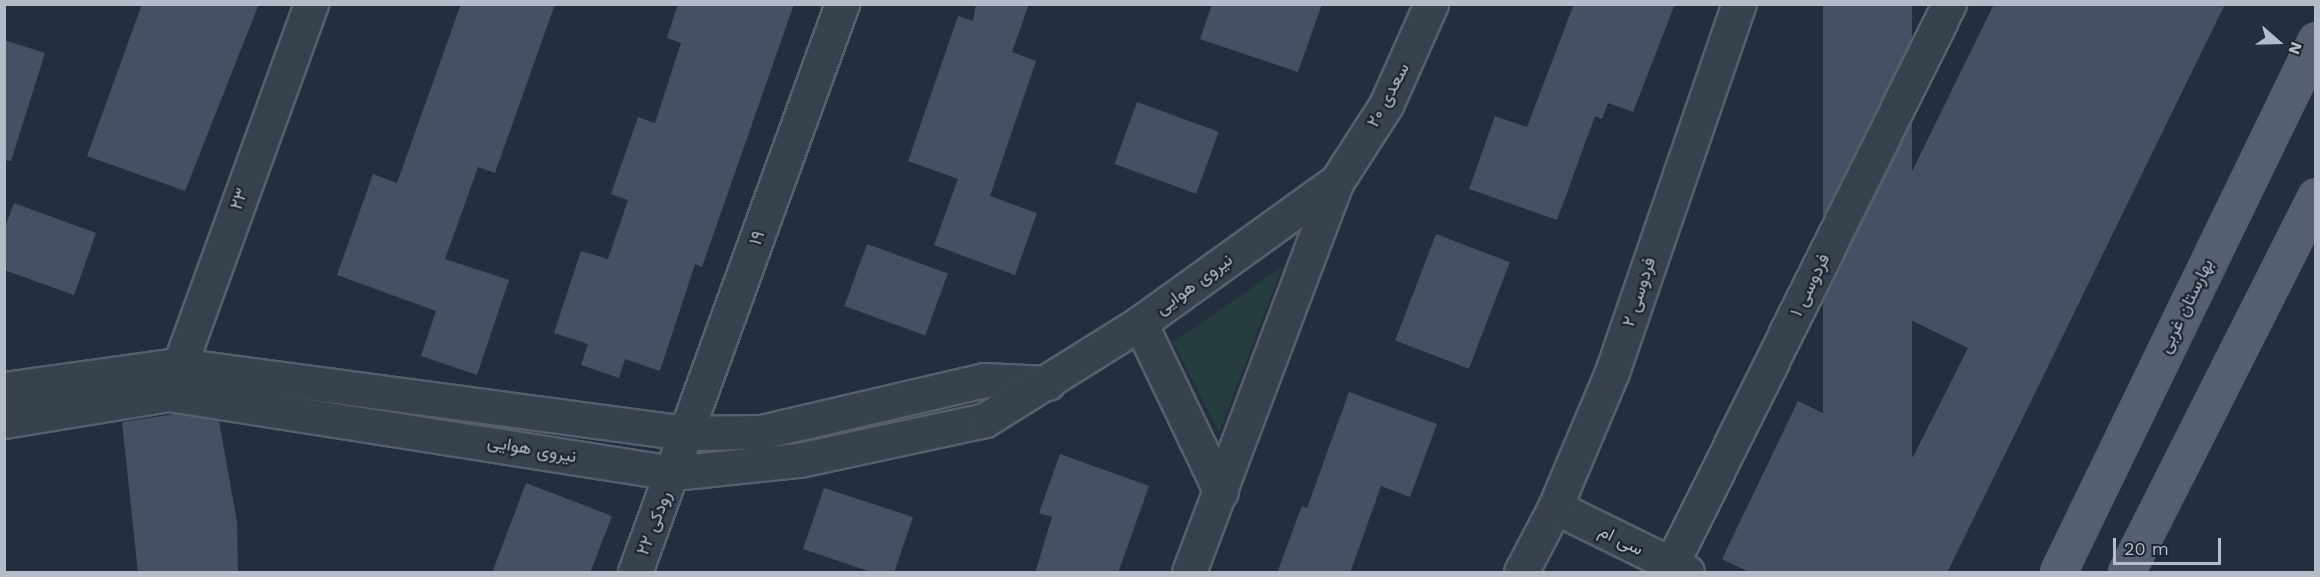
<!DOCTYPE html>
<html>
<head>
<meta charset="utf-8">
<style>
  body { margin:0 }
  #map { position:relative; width:2320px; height:577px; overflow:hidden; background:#242f3e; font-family:"Work Sans",Vazirmatn,sans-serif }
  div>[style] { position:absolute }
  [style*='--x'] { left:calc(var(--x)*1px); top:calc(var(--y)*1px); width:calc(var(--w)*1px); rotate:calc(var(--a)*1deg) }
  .green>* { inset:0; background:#263c3f }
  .building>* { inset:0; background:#455162; transform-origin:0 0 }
  .roads { filter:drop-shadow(2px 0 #565f6c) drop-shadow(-2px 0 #565f6c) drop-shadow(0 2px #565f6c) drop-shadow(0 -2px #565f6c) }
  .minor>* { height:33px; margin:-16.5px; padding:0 16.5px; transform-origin:16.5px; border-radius:16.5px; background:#38414e }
  .major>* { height:33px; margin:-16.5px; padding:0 16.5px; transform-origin:16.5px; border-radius:16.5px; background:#56606e }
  span { translate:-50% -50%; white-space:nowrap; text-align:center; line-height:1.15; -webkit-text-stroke:4.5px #1d2633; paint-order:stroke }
  .street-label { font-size:18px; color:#b4bcc9 }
  .frame { position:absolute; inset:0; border:6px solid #b4bcc9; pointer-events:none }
  .north { position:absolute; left:2248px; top:12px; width:60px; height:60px; -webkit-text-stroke:4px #1d2633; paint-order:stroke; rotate:110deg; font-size:16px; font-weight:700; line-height:24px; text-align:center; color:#b4bcc9 }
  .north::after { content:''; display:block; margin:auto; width:21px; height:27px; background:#b4bcc9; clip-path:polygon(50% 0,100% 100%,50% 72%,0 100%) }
  .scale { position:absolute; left:2113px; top:538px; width:108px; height:27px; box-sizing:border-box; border:3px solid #b4bcc9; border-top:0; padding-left:8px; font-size:18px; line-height:21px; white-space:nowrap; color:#b4bcc9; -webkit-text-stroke:4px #1d2633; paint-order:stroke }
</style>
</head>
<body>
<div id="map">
  <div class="green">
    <div style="clip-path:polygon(1282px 267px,1219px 433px,1173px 342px)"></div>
  </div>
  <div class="building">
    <div style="clip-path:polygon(142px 4px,259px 4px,185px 191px,87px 156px)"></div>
    <div style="clip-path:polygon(461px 4px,555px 4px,495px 173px,478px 167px,445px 259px,509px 280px,477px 375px,421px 356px,436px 311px,337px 275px,373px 174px,397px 183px)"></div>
    <div style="clip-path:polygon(678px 4px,794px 4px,702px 267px,695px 264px,660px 371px,625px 359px,619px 378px,581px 365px,588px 344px,554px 333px,581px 251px,608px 259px,628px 200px,611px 194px,638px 117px,655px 123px,681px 43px,667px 38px)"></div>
    <div style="clip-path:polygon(976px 4px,1029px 4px,1012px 52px,1036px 61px,990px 196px,1037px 213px,1015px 275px,934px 245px,958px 179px,908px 161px,958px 16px,973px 21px)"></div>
    <div style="clip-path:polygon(1212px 4px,1322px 4px,1298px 72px,1200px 39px)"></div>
    <div style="clip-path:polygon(1574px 4px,1675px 4px,1633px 112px,1608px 103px,1602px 119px,1595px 116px,1557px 220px,1469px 189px,1495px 116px,1527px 127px)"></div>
    <div style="left:1823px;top:4px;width:89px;height:534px"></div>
    <div style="clip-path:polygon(1994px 4px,2225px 4px,1947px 573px,1751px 573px,1722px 559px,1798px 401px,1913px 457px,1968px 348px,1853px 292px)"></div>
    <div style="clip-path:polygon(4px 40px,45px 53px,11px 161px,4px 160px)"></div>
    <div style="left:1137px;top:102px;width:87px;height:66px;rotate:20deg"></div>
    <div style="clip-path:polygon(14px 203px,96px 233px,74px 295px,4px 270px,4px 230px)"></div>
    <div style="left:1436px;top:234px;width:79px;height:114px;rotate:21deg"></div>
    <div style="left:867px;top:244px;width:86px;height:66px;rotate:20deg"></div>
    <div style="clip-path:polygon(1349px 392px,1437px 424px,1410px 497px,1381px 486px,1350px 573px,1277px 573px,1302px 506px,1307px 508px)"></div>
    <div style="clip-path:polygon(175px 414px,219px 421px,237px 522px,238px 573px,138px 573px,122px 422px)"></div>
    <div style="clip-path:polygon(1060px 454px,1149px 486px,1118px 573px,1035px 573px,1052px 517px,1039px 513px)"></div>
    <div style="clip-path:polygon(526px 483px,612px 516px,590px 573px,492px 573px)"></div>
    <div style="clip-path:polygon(824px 488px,913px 517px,894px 573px,874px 573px,803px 549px)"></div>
  </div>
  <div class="roads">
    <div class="minor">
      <div style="--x:1140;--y:323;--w:187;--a:64.4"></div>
      <div style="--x:172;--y:386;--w:407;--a:-70"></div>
      <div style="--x:4;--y:389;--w:176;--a:-7.9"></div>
      <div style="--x:178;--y:365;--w:513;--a:7.62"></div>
      <div style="--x:686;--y:433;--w:75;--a:-0.8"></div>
      <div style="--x:761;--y:432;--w:229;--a:-13.1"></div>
      <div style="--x:984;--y:380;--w:64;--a:2.7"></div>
      <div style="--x:4;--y:421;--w:167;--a:-9.3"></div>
      <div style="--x:169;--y:394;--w:510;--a:8.91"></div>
      <div style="--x:673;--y:473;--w:127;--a:-5.9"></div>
      <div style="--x:799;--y:460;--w:190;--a:-12.1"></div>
      <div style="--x:985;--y:420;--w:183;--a:-32"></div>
      <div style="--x:1140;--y:323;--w:243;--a:-35.8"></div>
      <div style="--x:1555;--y:507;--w:147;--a:26.2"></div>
      <div style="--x:1671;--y:565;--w:626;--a:-63.64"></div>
      <div style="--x:635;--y:572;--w:605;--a:-69.98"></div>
      <div style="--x:1189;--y:572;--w:418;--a:-69.3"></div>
      <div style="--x:1337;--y:181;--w:90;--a:-57.2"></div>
      <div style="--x:1386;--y:105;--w:111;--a:-66"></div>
      <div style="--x:1521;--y:572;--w:73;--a:-62.4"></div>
      <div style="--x:1555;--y:507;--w:147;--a:-67.1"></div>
      <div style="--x:1612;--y:372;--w:389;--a:-71"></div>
    </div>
    <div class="major">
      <div style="--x:2058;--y:572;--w:591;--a:-64.13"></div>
      <div style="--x:2126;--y:572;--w:421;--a:-63.2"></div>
    </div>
  </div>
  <div class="street-label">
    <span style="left:1388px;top:95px;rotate:-62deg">سعدی ۲۰</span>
    <span style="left:239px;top:199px;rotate:-70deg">۲۳</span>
    <span style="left:757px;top:238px;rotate:-70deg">۱۹</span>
    <span style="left:1194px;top:284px;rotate:-36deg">نیروی هوایی</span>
    <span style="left:1810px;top:285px;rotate:-64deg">فردوسی ۱</span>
    <span style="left:1639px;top:292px;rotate:-72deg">فردوسی ۲</span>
    <span style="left:2186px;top:306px;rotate:-64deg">بهارستان غربی</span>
    <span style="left:532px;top:449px;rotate:10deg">نیروی هوایی</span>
    <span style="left:654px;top:523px;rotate:-69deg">رودکی ۲۲</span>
    <span style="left:1621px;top:540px;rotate:26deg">سی ام</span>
  </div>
  <div class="frame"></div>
  <div class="north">N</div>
  <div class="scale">20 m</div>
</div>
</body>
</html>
